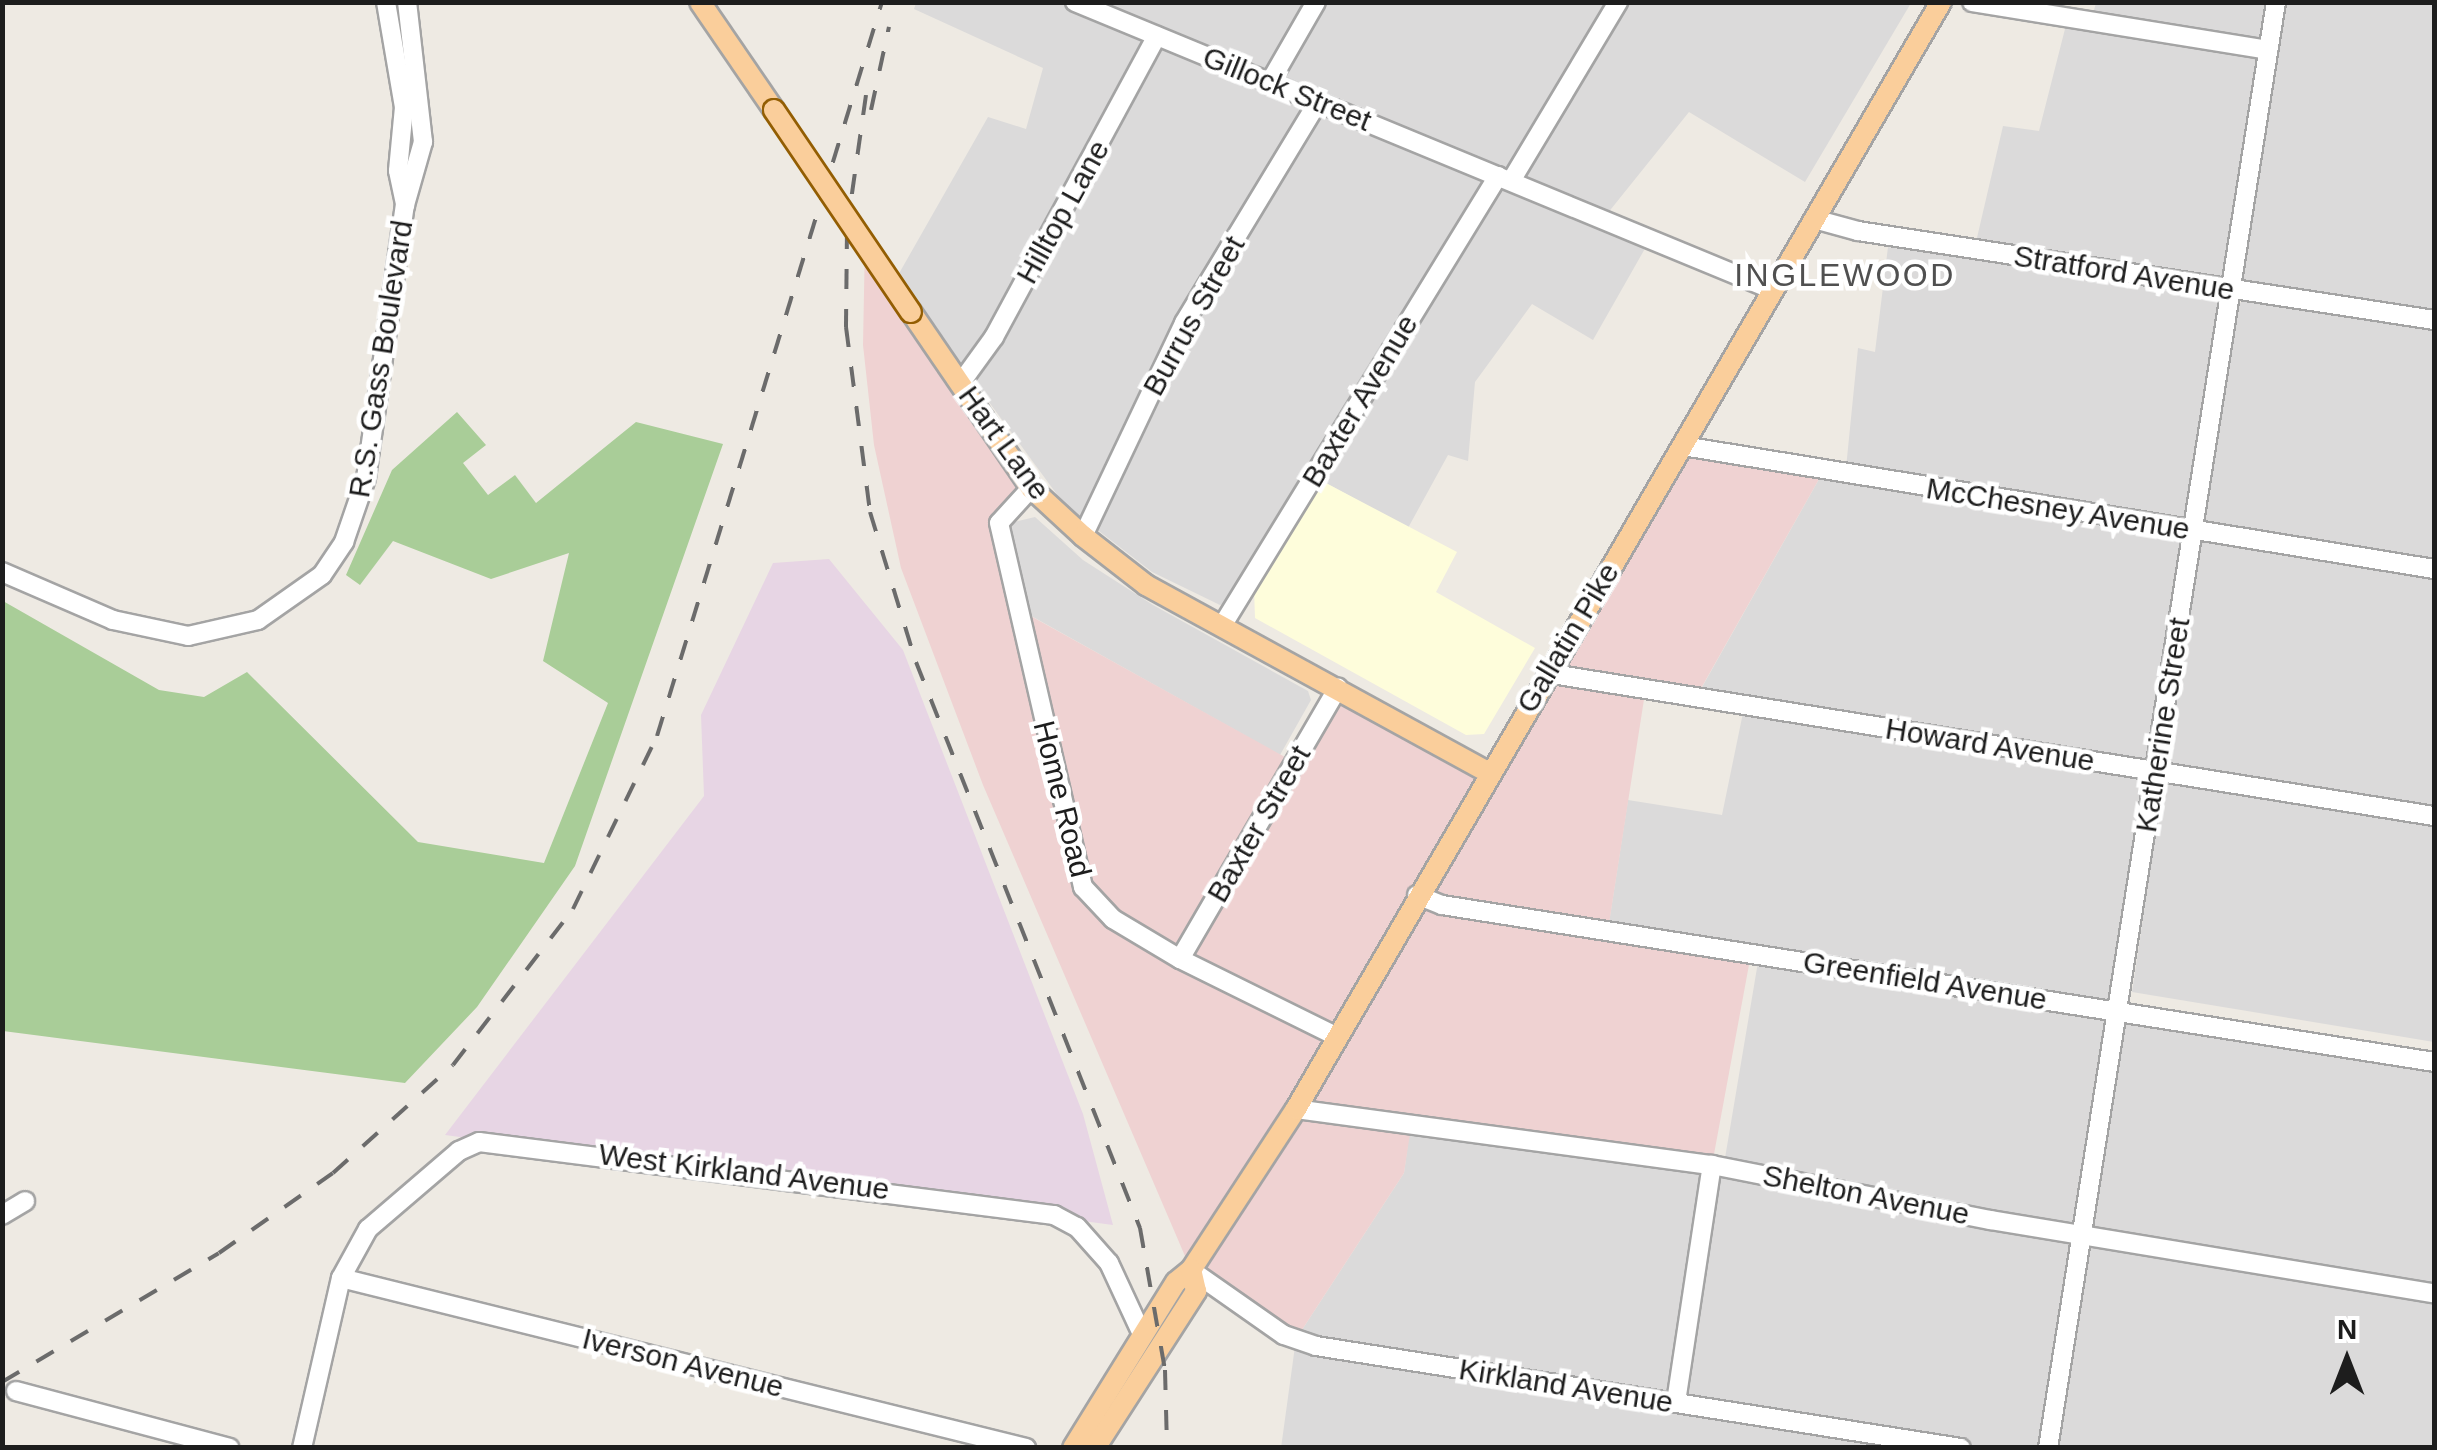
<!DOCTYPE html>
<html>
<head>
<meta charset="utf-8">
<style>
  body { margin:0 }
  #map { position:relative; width:2437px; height:1450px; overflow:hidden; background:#eeeae3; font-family:Arial,sans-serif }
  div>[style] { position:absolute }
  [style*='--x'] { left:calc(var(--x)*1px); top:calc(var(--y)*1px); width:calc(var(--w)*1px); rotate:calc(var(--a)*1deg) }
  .residential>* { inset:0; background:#dbdada }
  .commercial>* { inset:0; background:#efd2d2 }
  .industrial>* { inset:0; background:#e7d5e4 }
  .education>* { inset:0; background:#fefddb }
  .forest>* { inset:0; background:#a9cd98 }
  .roads { filter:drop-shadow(2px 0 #a4a4a4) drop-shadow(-2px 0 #a4a4a4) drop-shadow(0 2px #a4a4a4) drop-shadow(0 -2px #a4a4a4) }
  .minor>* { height:18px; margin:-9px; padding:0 9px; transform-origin:9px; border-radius:9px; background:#fff }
  .major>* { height:20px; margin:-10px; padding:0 10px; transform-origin:10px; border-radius:10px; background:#face9b }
  .rail>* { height:4px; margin-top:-2px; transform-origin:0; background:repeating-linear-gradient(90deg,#6b6b6b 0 20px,transparent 0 40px) }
  .bridges { filter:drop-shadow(2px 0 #935e03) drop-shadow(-2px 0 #935e03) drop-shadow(0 2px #935e03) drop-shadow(0 -2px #935e03) }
  .major-bridge>* { height:20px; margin:-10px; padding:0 10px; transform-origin:10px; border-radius:10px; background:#face9b }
  span { translate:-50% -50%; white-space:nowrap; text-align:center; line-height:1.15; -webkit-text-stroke:9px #fff; paint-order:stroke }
  .street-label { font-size:30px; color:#1d1d1d }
  .neighbourhood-label { font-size:32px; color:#505050; letter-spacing:2.5px }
  .frame { position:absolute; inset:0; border:5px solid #1d1d1d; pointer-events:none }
  .north { position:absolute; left:2297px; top:1310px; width:100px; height:100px; -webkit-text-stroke:8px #fff; paint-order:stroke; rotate:0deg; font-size:28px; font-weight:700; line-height:40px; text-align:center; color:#1d1d1d }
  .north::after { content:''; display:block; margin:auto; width:35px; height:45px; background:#1d1d1d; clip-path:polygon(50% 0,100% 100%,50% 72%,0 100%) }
</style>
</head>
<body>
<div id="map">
  <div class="residential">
    <div style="clip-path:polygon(916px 3px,1911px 3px,1805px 182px,1689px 112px,1599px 224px,1647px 245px,1593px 340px,1532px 304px,1475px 382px,1468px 461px,1448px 455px,1408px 528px,1308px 473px,1230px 602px,1220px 605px,1152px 572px,1064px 504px,897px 277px,988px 117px,1026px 129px,1043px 68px,914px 9px)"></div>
    <div style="clip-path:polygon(2096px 3px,2434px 3px,2434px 316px,1976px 242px,2003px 126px,2039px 131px,2066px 25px,2089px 28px)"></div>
    <div style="clip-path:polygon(1888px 247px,2226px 296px,2109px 1002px,1609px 923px,1628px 800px,1722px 815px,1745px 703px,1697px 696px,1823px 472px,1846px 468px,1858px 348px,1875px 352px)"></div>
    <div style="clip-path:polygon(2246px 297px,2434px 328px,2434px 1042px,2132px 992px,2233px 311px)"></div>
    <div style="clip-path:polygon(1035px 517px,1083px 560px,1153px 605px,1308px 691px,1311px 700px,1280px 755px,1026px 613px,1009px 533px,1014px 522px)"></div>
    <div style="clip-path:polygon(1758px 962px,2434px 1070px,2434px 1447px,1281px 1448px,1296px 1339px,1404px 1173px,1409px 1135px,1722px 1176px)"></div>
  </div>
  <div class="commercial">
    <div style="clip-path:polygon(865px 240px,1031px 488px,1000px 524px,1018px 609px,1294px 762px,1338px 688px,1490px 773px,1683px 446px,1823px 472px,1695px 699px,1645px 693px,1608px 930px,1751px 954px,1712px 1165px,1411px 1127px,1404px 1173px,1296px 1339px,1191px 1270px,983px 785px,901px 568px,874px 445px,863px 345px)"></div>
  </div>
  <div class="industrial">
    <div style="clip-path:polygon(829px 559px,903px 650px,1083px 1114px,1113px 1225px,445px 1135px,704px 796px,701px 715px,773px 563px)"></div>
  </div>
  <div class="education">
    <div style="clip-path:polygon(1322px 481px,1457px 552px,1436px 592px,1535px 648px,1484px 734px,1466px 735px,1255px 618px,1254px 589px)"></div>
  </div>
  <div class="forest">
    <div style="clip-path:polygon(457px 412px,486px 445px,463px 463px,488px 495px,515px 475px,536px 503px,636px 422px,723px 444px,575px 866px,477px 1007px,405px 1083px,3px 1031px,3px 601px,159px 690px,204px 697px,247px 672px,418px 842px,544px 863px,608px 703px,543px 661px,569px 553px,491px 579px,393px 541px,360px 585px,346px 575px,392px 470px)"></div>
  </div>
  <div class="roads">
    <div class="minor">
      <div style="--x:386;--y:2;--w:107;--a:80.3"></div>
      <div style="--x:404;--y:107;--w:64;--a:95.4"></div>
      <div style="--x:398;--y:171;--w:35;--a:78"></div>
      <div style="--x:1075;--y:2;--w:755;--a:22.42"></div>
      <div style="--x:1972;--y:2;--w:300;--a:9.2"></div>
      <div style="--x:1270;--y:82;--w:92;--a:-60.1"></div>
      <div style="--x:1511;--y:181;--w:209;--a:-59.1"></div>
      <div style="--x:1814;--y:219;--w:46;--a:15.3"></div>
      <div style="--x:1858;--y:231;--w:583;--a:8.78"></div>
      <div style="--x:960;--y:384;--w:58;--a:-54.1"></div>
      <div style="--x:994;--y:337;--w:342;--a:-61.6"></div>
      <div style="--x:1683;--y:446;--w:761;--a:9.3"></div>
      <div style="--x:1031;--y:488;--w:47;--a:132.4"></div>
      <div style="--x:999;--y:523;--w:374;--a:77"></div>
      <div style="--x:1083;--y:887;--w:44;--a:46.8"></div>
      <div style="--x:1113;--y:919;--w:78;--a:30.8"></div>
      <div style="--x:1180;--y:959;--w:176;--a:26.3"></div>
      <div style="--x:1083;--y:536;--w:236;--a:-64.6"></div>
      <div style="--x:1184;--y:323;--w:258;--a:-58.8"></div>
      <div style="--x:2;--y:572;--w:121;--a:23.4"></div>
      <div style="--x:113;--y:620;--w:77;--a:12"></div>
      <div style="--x:188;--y:636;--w:72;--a:-12.9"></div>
      <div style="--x:258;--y:620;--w:78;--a:-35.1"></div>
      <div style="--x:322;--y:575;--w:40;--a:-56"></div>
      <div style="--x:344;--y:542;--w:68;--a:-71"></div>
      <div style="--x:366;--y:478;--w:276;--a:-81.9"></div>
      <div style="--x:405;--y:205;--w:66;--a:-74.1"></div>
      <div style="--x:423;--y:142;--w:141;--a:-96.5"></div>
      <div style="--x:1222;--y:626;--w:528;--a:-58.48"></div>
      <div style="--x:1546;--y:673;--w:899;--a:9.15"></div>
      <div style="--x:1417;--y:895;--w:27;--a:22"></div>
      <div style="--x:1442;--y:905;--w:1004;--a:8.99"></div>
      <div style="--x:1180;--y:959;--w:314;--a:-59.8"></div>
      <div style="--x:1296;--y:1109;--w:420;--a:7.7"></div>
      <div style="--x:1712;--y:1165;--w:284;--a:11.2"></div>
      <div style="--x:1991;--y:1220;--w:449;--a:9.4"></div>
      <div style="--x:2;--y:1215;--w:27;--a:-31"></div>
      <div style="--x:1191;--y:1270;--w:113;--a:35"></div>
      <div style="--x:1284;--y:1335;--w:34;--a:19"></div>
      <div style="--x:1316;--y:1346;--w:653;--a:8.99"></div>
      <div style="--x:341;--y:1278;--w:706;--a:13.94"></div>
      <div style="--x:16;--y:1391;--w:221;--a:14.9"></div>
      <div style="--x:1676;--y:1402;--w:240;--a:-81.4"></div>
      <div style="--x:302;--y:1448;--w:174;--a:-77.1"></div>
      <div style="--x:341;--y:1278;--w:56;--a:-61.1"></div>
      <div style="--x:368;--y:1229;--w:120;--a:-40.6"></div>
      <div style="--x:459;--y:1151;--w:22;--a:-24"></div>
      <div style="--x:479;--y:1142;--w:580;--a:7.24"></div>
      <div style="--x:1054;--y:1215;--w:26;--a:28"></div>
      <div style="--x:1077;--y:1227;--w:48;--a:48.4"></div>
      <div style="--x:1109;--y:1263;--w:78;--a:65.1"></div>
      <div style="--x:2048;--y:1448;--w:1464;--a:-81.04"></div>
    </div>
    <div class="major">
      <div style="--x:700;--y:2;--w:131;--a:55.6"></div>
      <div style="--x:911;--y:312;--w:213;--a:55.7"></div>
      <div style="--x:1031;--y:488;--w:71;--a:42.7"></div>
      <div style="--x:1083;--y:536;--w:80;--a:37.9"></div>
      <div style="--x:1146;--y:585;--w:392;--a:28.7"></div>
      <div style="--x:1073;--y:1448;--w:195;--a:-58.2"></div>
      <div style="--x:1176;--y:1282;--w:19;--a:-39"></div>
      <div style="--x:1191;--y:1270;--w:192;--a:-56.9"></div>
      <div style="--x:1296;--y:1109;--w:1281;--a:-59.77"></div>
      <div style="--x:1095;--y:1448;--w:187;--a:-57.2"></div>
      <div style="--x:1196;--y:1291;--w:22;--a:-103"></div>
    </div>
  </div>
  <div class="rail">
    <div style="--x:866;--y:95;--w:135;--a:98.1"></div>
    <div style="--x:847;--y:229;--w:98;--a:90.6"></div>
    <div style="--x:846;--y:327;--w:187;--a:82.6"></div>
    <div style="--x:870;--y:512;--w:157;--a:73"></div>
    <div style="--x:916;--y:662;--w:609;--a:68.41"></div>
    <div style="--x:1140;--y:1228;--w:144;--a:80"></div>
    <div style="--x:1165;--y:1370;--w:78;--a:88.5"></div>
    <div style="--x:871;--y:110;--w:85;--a:-77.8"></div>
    <div style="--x:2;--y:1382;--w:252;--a:-30.7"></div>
    <div style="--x:219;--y:1253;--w:139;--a:-35.1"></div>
    <div style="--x:333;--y:1173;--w:161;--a:-42"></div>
    <div style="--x:453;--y:1065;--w:197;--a:-52.4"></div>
    <div style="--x:573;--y:909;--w:192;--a:-64.1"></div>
    <div style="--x:657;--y:736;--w:768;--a:-72.96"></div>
  </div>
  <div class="bridges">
    <div class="major-bridge">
      <div style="--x:774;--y:110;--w:244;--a:55.9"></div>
    </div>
  </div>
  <div class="street-label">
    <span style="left:1287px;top:89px;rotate:22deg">Gillock Street</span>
    <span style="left:1063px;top:212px;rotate:-61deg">Hilltop Lane</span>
    <span style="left:2124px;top:273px;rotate:9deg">Stratford Avenue</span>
    <span style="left:1194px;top:316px;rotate:-61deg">Burrus Street</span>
    <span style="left:381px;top:359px;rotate:-81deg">R.S. Gass Boulevard</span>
    <span style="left:1360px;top:401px;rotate:-59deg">Baxter Avenue</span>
    <span style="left:1004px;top:443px;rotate:54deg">Hart Lane</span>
    <span style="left:2058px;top:509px;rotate:9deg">McChesney Avenue</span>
    <span style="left:1568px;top:638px;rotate:-59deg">Gallatin Pike</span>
    <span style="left:2163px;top:725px;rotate:-81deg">Katherine Street</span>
    <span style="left:1990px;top:745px;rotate:9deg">Howard Avenue</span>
    <span style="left:1062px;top:799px;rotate:76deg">Home Road</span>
    <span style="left:1259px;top:824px;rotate:-60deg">Baxter Street</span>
    <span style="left:1925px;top:981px;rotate:9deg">Greenfield Avenue</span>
    <span style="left:744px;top:1172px;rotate:7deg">West Kirkland Avenue</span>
    <span style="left:1866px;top:1195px;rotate:11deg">Shelton Avenue</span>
    <span style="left:683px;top:1363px;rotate:14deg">Iverson Avenue</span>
    <span style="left:1566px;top:1386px;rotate:9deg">Kirkland Avenue</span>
  </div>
  <div class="neighbourhood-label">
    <span style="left:1845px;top:275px">INGLEWOOD</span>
  </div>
  <div class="frame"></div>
  <div class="north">N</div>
</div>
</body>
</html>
